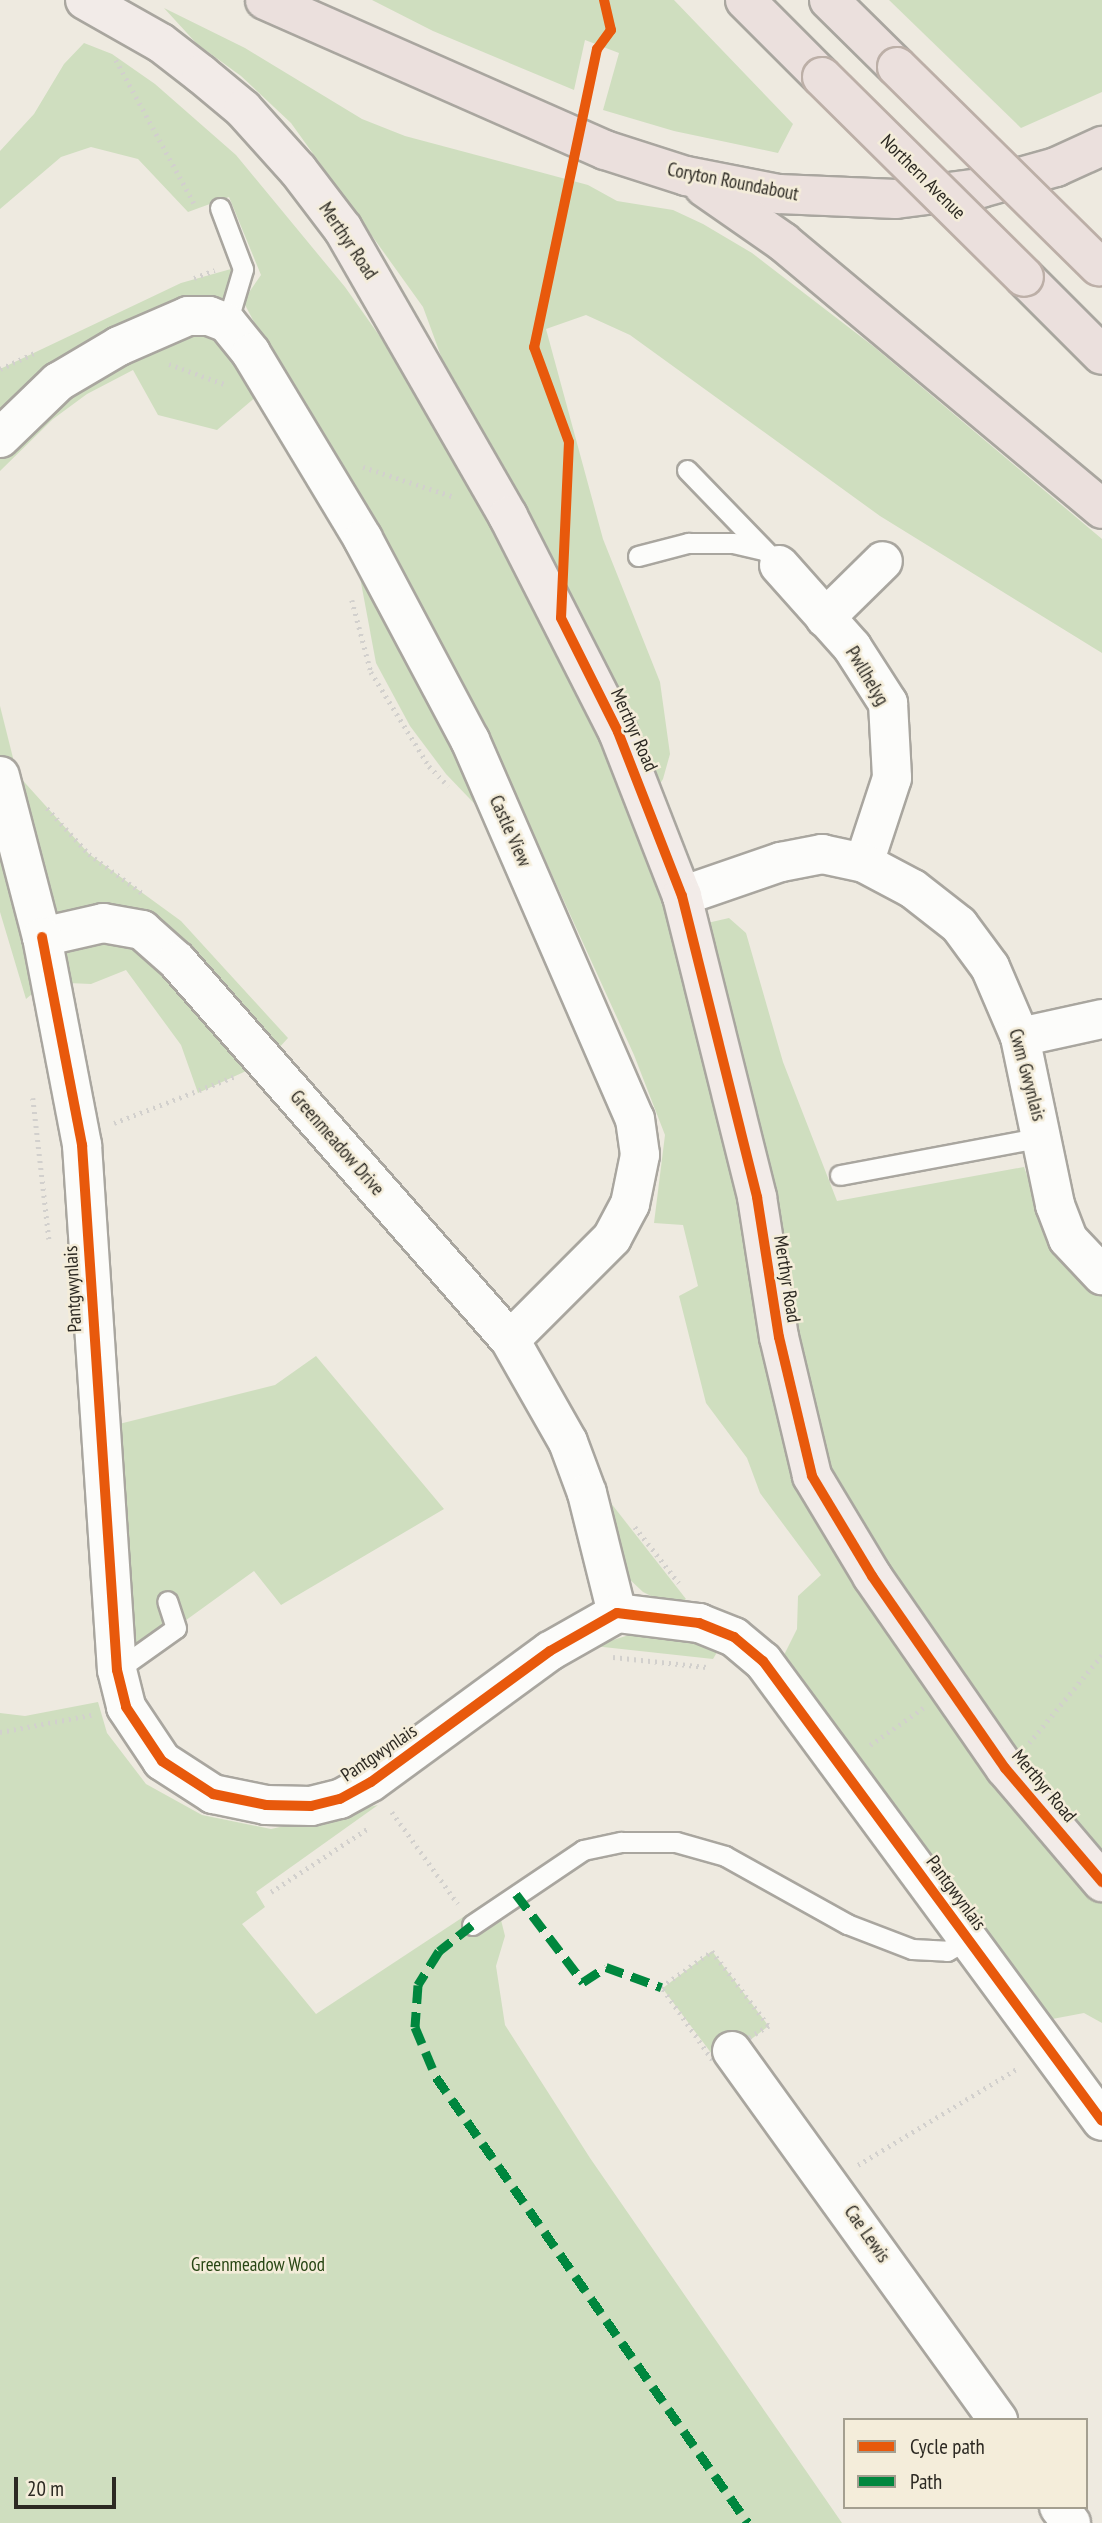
<!DOCTYPE html>
<html>
<head>
<meta charset="utf-8">
<style>
  body { margin:0 }
  #map { position:relative; width:1102px; height:2523px; overflow:hidden; background:#eeeae0; font-family:"PT Sans Narrow",sans-serif }
  div>[style] { position:absolute }
  [style*='--x'] { left:calc(var(--x)*1px); top:calc(var(--y)*1px); width:calc(var(--w)*1px); rotate:calc(var(--a)*1deg) }
  .green>* { inset:0; background:#cfdebf; transform-origin:0 0 }
  .path>* { height:4.5px; margin-top:-2.25px; transform-origin:0; background:repeating-linear-gradient(90deg,#d2d0cd 0 2px,transparent 0 7px) }
  .roads { filter:drop-shadow(2px 0 #a9a69f) drop-shadow(-2px 0 #a9a69f) drop-shadow(0 2px #a9a69f) drop-shadow(0 -2px #a9a69f) }
  .lane>* { height:19px; margin:-9.5px; padding:0 9.5px; transform-origin:9.5px; border-radius:9.5px; background:#fcfcfa }
  .street>* { height:38px; margin:-19px; padding:0 19px; transform-origin:19px; border-radius:19px; background:#fcfcfa }
  .primary>* { height:38px; margin:-19px; padding:0 19px; transform-origin:19px; border-radius:19px; background:#f2ebe8 }
  .highway>* { height:38px; margin:-19px; padding:0 19px; transform-origin:19px; border-radius:19px; background:#ebe0dd }
  .bridges { filter:drop-shadow(2px 0 #bcafa7) drop-shadow(-2px 0 #bcafa7) drop-shadow(0 2px #bcafa7) drop-shadow(0 -2px #bcafa7) }
  .highway-bridge>* { height:38px; margin:-19px; padding:0 19px; transform-origin:19px; border-radius:19px; background:#ebe0dd }
  .quiet>* { height:9px; margin-top:-4.5px; transform-origin:0; background:repeating-linear-gradient(90deg,#00873e 0 18px,transparent 0 27px) }
  .cycleway>* { height:10px; margin:-5px; padding:0 5px; transform-origin:5px; border-radius:5px; background:#e8590c }
  span { translate:-50% -50%; white-space:nowrap; text-align:center; line-height:1.15; -webkit-text-stroke:5px #f4edda; paint-order:stroke }
  .street-label { font-size:19px; color:#2c2922 }
  .park-label { font-size:19px; color:#284614 }
  .legend { position:absolute; left:843px; top:2418px; width:245px; height:91px; box-sizing:border-box; background:#f4edda; border:2px solid #a49f90; margin:0; padding:9px 12px; list-style:none; font-size:21px; color:#2c2922 }
  .legend li { display:flex; align-items:center; gap:14px; height:35px }
  .legend b { width:35px; border:2px solid #a49f90 }
  .scale { position:absolute; left:14px; top:2477px; width:102px; height:32px; box-sizing:border-box; border:4px solid #2c2922; border-top:0; padding-left:9px; font-size:21px; line-height:24px; white-space:nowrap; color:#2c2922; -webkit-text-stroke:5px #f4edda; paint-order:stroke }
</style>
</head>
<body>
<div id="map">
  <div class="green">
    <div style="clip-path:polygon(372px 0,674px 0,793px 124px,778px 153px,674px 131px,603px 110px,619px 53px,585px 40px,574px 90px,433px 31px)"></div>
    <div style="clip-path:polygon(889px 0,1102px 0,1102px 92px,1021px 128px)"></div>
    <div style="clip-path:polygon(164px 8px,245px 48px,362px 119px,405px 136px,588px 185px,617px 201px,673px 210px,703px 224px,752px 253px,873px 346px,1102px 539px,1102px 653px,880px 516px,630px 335px,586px 315px,546px 329px,603px 539px,660px 682px,670px 754px,663px 779px,647px 805px,690px 927px,729px 918px,746px 933px,783px 1062px,837px 1201px,1024px 1167px,1056px 1254px,1102px 1295px,1102px 2023px,1084px 2013px,1047px 2020px,782px 1659px,797px 1629px,798px 1596px,821px 1575px,760px 1493px,747px 1458px,706px 1403px,679px 1296px,698px 1286px,683px 1225px,654px 1223px,665px 1135px,634px 1055px,477px 710px,288px 387px,243px 301px,261px 275px,229px 197px,188px 212px,138px 159px,91px 147px,61px 157px,0 209px,0 151px,34px 114px,64px 64px,84px 43px,112px 54px,155px 84px,236px 155px,345px 287px,405px 372px,429px 387px,445px 367px,423px 307px,291px 123px,241px 76px,197px 44px)"></div>
    <div style="clip-path:polygon(231px 269px,257px 396px,217px 430px,158px 415px,133px 370px,87px 394px,53px 419px,0 471px,0 369px,181px 283px)"></div>
    <div style="clip-path:polygon(354px 545px,492px 822px,446px 774px,410px 726px,376px 663px)"></div>
    <div style="clip-path:polygon(0 706px,17px 774px,89px 854px,181px 921px,288px 1038px,266px 1062px,198px 1093px,181px 1045px,126px 970px,91px 984px,46px 982px,26px 999px,0 912px)"></div>
    <div style="clip-path:polygon(316px 1356px,444px 1509px,281px 1605px,254px 1571px,117px 1670px,99px 1429px,275px 1385px)"></div>
    <div style="clip-path:polygon(596px 1484px,686px 1599px,674px 1607px,643px 1592px,625px 1575px)"></div>
    <div style="clip-path:polygon(672px 1634px,719px 1649px,713px 1659px,594px 1646px,629px 1635px)"></div>
    <div style="clip-path:polygon(98px 1702px,107px 1733px,146px 1784px,202px 1815px,271px 1829px,378px 1805px,256px 1892px,265px 1907px,242px 1924px,316px 2014px,495px 1896px,505px 1936px,496px 1966px,505px 2025px,590px 2158px,842px 2523px,0 2523px,0 1713px,25px 1716px)"></div>
    <div style="left:712px;top:1951px;width:94px;height:62px;rotate:53deg"></div>
  </div>
  <div class="path">
    <div style="--x:116;--y:60;--w:163;--a:61.4"></div>
    <div style="--x:194;--y:278;--w:22;--a:-21"></div>
    <div style="--x:169;--y:364;--w:62;--a:19.9"></div>
    <div style="--x:0;--y:369;--w:38;--a:-25"></div>
    <div style="--x:363;--y:467;--w:96;--a:18.2"></div>
    <div style="--x:352;--y:600;--w:74;--a:75.2"></div>
    <div style="--x:371;--y:672;--w:110;--a:58.3"></div>
    <div style="--x:429;--y:766;--w:28;--a:46"></div>
    <div style="--x:47;--y:808;--w:62;--a:47.6"></div>
    <div style="--x:89;--y:854;--w:66;--a:36.3"></div>
    <div style="--x:33;--y:1098;--w:142;--a:83.5"></div>
    <div style="--x:114;--y:1123;--w:128;--a:-21.1"></div>
    <div style="--x:635;--y:1527;--w:71;--a:51.8"></div>
    <div style="--x:613;--y:1657;--w:94;--a:6.1"></div>
    <div style="--x:0;--y:1732;--w:93;--a:-10.6"></div>
    <div style="--x:1029;--y:1743;--w:114;--a:-50.3"></div>
    <div style="--x:870;--y:1745;--w:65;--a:-34.9"></div>
    <div style="--x:392;--y:1812;--w:113;--a:54.3"></div>
    <div style="--x:271;--y:1892;--w:115;--a:-33.3"></div>
    <div style="--x:712;--y:1951;--w:94;--a:52.8"></div>
    <div style="--x:769;--y:2026;--w:66;--a:149.2"></div>
    <div style="--x:712;--y:2060;--w:89;--a:-124.9"></div>
    <div style="--x:661;--y:1987;--w:62;--a:-35.2"></div>
    <div style="--x:858;--y:2165;--w:187;--a:-31.2"></div>
  </div>
  <div class="roads">
    <div class="lane">
      <div style="--x:220;--y:208;--w:65;--a:69.3"></div>
      <div style="--x:243;--y:269;--w:56;--a:106.5"></div>
      <div style="--x:687;--y:470;--w:132;--a:45.9"></div>
      <div style="--x:638;--y:556;--w:52;--a:-14.6"></div>
      <div style="--x:688;--y:543;--w:45;--a:0"></div>
      <div style="--x:733;--y:543;--w:32;--a:13"></div>
      <div style="--x:840;--y:1175;--w:207;--a:-10.6"></div>
      <div style="--x:117;--y:1670;--w:72;--a:-35.4"></div>
      <div style="--x:176;--y:1628;--w:28;--a:-108"></div>
      <div style="--x:472;--y:1925;--w:134;--a:-34"></div>
      <div style="--x:583;--y:1850;--w:39;--a:-12"></div>
      <div style="--x:621;--y:1842;--w:55;--a:0"></div>
      <div style="--x:676;--y:1842;--w:51;--a:15.9"></div>
      <div style="--x:725;--y:1856;--w:140;--a:29.1"></div>
      <div style="--x:847;--y:1924;--w:70;--a:21"></div>
      <div style="--x:912;--y:1949;--w:35;--a:3"></div>
      <div style="--x:947;--y:1951;--w:24;--a:-30"></div>
    </div>
    <div class="street">
      <div style="--x:0;--y:438;--w:81;--a:-44"></div>
      <div style="--x:58;--y:382;--w:71;--a:-30.5"></div>
      <div style="--x:119;--y:346;--w:75;--a:-23.5"></div>
      <div style="--x:188;--y:316;--w:21;--a:0"></div>
      <div style="--x:209;--y:316;--w:19;--a:21"></div>
      <div style="--x:227;--y:323;--w:38;--a:51"></div>
      <div style="--x:251;--y:353;--w:217;--a:58.9"></div>
      <div style="--x:363;--y:539;--w:228;--a:62"></div>
      <div style="--x:470;--y:740;--w:413;--a:66.5"></div>
      <div style="--x:635;--y:1119;--w:36;--a:82"></div>
      <div style="--x:640;--y:1155;--w:50;--a:101.5"></div>
      <div style="--x:630;--y:1204;--w:38;--a:118"></div>
      <div style="--x:612;--y:1238;--w:144;--a:135"></div>
      <div style="--x:779;--y:565;--w:110;--a:48.3"></div>
      <div style="--x:852;--y:647;--w:67;--a:57.3"></div>
      <div style="--x:888;--y:703;--w:75;--a:86.9"></div>
      <div style="--x:892;--y:778;--w:89;--a:108.2"></div>
      <div style="--x:825;--y:618;--w:81;--a:-44.5"></div>
      <div style="--x:0;--y:776;--w:166;--a:75.4"></div>
      <div style="--x:42;--y:937;--w:63;--a:-12.9"></div>
      <div style="--x:103;--y:923;--w:40;--a:10"></div>
      <div style="--x:142;--y:930;--w:47;--a:41.5"></div>
      <div style="--x:177;--y:961;--w:505;--a:48.7"></div>
      <div style="--x:510;--y:1340;--w:117;--a:60.4"></div>
      <div style="--x:568;--y:1442;--w:54;--a:69.6"></div>
      <div style="--x:587;--y:1493;--w:124;--a:76"></div>
      <div style="--x:682;--y:896;--w:105;--a:-19"></div>
      <div style="--x:781;--y:862;--w:42;--a:-11"></div>
      <div style="--x:822;--y:854;--w:43;--a:12.1"></div>
      <div style="--x:864;--y:863;--w:55;--a:28"></div>
      <div style="--x:913;--y:889;--w:58;--a:38"></div>
      <div style="--x:959;--y:925;--w:52;--a:53.6"></div>
      <div style="--x:990;--y:967;--w:76;--a:66.8"></div>
      <div style="--x:1020;--y:1037;--w:172;--a:78.2"></div>
      <div style="--x:1055;--y:1205;--w:36;--a:69"></div>
      <div style="--x:1068;--y:1239;--w:50;--a:46.6"></div>
      <div style="--x:42;--y:937;--w:212;--a:79.1"></div>
      <div style="--x:82;--y:1145;--w:526;--a:86.19"></div>
      <div style="--x:117;--y:1670;--w:38;--a:76"></div>
      <div style="--x:126;--y:1707;--w:65;--a:56.3"></div>
      <div style="--x:162;--y:1761;--w:61;--a:32.9"></div>
      <div style="--x:213;--y:1794;--w:54;--a:11.7"></div>
      <div style="--x:266;--y:1805;--w:45;--a:1.3"></div>
      <div style="--x:311;--y:1806;--w:30;--a:-14"></div>
      <div style="--x:340;--y:1799;--w:35;--a:-29"></div>
      <div style="--x:371;--y:1782;--w:222;--a:-36.2"></div>
      <div style="--x:550;--y:1651;--w:77;--a:-29.6"></div>
      <div style="--x:617;--y:1613;--w:83;--a:7"></div>
      <div style="--x:699;--y:1623;--w:38;--a:22"></div>
      <div style="--x:734;--y:1637;--w:38;--a:40"></div>
      <div style="--x:763;--y:1661;--w:571;--a:53.61"></div>
      <div style="--x:1020;--y:1037;--w:84;--a:-12.4"></div>
      <div style="--x:732;--y:2051;--w:455;--a:54.2"></div>
      <div style="--x:1059;--y:2507;--w:20;--a:53"></div>
    </div>
    <div class="primary">
      <div style="--x:85;--y:0;--w:87;--a:29.5"></div>
      <div style="--x:161;--y:43;--w:51;--a:37.8"></div>
      <div style="--x:201;--y:74;--w:55;--a:39.8"></div>
      <div style="--x:243;--y:109;--w:82;--a:48"></div>
      <div style="--x:298;--y:170;--w:74;--a:52.7"></div>
      <div style="--x:343;--y:229;--w:331;--a:60.1"></div>
      <div style="--x:508;--y:516;--w:242;--a:63"></div>
      <div style="--x:618;--y:732;--w:176;--a:68.7"></div>
      <div style="--x:682;--y:896;--w:310;--a:76"></div>
      <div style="--x:757;--y:1197;--w:142;--a:81.1"></div>
      <div style="--x:779;--y:1337;--w:143;--a:76.6"></div>
      <div style="--x:812;--y:1476;--w:117;--a:59"></div>
      <div style="--x:872;--y:1576;--w:234;--a:55.3"></div>
      <div style="--x:1005;--y:1768;--w:150;--a:49.6"></div>
    </div>
    <div class="highway">
      <div style="--x:265;--y:0;--w:372;--a:23.8"></div>
      <div style="--x:605;--y:150;--w:85;--a:17.8"></div>
      <div style="--x:686;--y:176;--w:95;--a:11"></div>
      <div style="--x:779;--y:194;--w:117;--a:2.4"></div>
      <div style="--x:896;--y:199;--w:86;--a:-7.4"></div>
      <div style="--x:981;--y:188;--w:78;--a:-15.6"></div>
      <div style="--x:1056;--y:167;--w:51;--a:-24.5"></div>
      <div style="--x:745;--y:0;--w:109;--a:45"></div>
      <div style="--x:829;--y:0;--w:95;--a:44.6"></div>
      <div style="--x:704;--y:187;--w:96;--a:34.8"></div>
      <div style="--x:783;--y:242;--w:416;--a:39.9"></div>
      <div style="--x:1024;--y:277;--w:110;--a:45"></div>
    </div>
  </div>
  <div class="bridges">
    <div class="highway-bridge">
      <div style="--x:897;--y:67;--w:284;--a:44.6"></div>
      <div style="--x:822;--y:77;--w:284;--a:44.7"></div>
    </div>
  </div>
  <div class="quiet">
    <div style="--x:516;--y:1894;--w:111;--a:52.7"></div>
    <div style="--x:583;--y:1982;--w:27;--a:-33"></div>
    <div style="--x:606;--y:1967;--w:59;--a:20"></div>
    <div style="--x:472;--y:1925;--w:42;--a:141.8"></div>
    <div style="--x:439;--y:1951;--w:40;--a:122"></div>
    <div style="--x:418;--y:1985;--w:42;--a:94.1"></div>
    <div style="--x:415;--y:2027;--w:54;--a:67.2"></div>
    <div style="--x:436;--y:2077;--w:544;--a:55.03"></div>
  </div>
  <div class="cycleway">
    <div style="--x:604;--y:0;--w:31;--a:77"></div>
    <div style="--x:611;--y:30;--w:24;--a:126"></div>
    <div style="--x:597;--y:49;--w:305;--a:101.9"></div>
    <div style="--x:534;--y:347;--w:101;--a:69.8"></div>
    <div style="--x:569;--y:442;--w:176;--a:92.6"></div>
    <div style="--x:561;--y:618;--w:127;--a:63.4"></div>
    <div style="--x:618;--y:732;--w:176;--a:68.7"></div>
    <div style="--x:682;--y:896;--w:310;--a:76"></div>
    <div style="--x:757;--y:1197;--w:142;--a:81.1"></div>
    <div style="--x:779;--y:1337;--w:143;--a:76.6"></div>
    <div style="--x:812;--y:1476;--w:117;--a:59"></div>
    <div style="--x:872;--y:1576;--w:234;--a:55.3"></div>
    <div style="--x:1005;--y:1768;--w:150;--a:49.6"></div>
    <div style="--x:42;--y:937;--w:212;--a:79.1"></div>
    <div style="--x:82;--y:1145;--w:526;--a:86.19"></div>
    <div style="--x:117;--y:1670;--w:38;--a:76"></div>
    <div style="--x:126;--y:1707;--w:65;--a:56.3"></div>
    <div style="--x:162;--y:1761;--w:61;--a:32.9"></div>
    <div style="--x:213;--y:1794;--w:54;--a:11.7"></div>
    <div style="--x:266;--y:1805;--w:45;--a:1.3"></div>
    <div style="--x:311;--y:1806;--w:30;--a:-14"></div>
    <div style="--x:340;--y:1799;--w:35;--a:-29"></div>
    <div style="--x:371;--y:1782;--w:222;--a:-36.2"></div>
    <div style="--x:550;--y:1651;--w:77;--a:-29.6"></div>
    <div style="--x:617;--y:1613;--w:83;--a:7"></div>
    <div style="--x:699;--y:1623;--w:38;--a:22"></div>
    <div style="--x:734;--y:1637;--w:38;--a:40"></div>
    <div style="--x:763;--y:1661;--w:571;--a:53.61"></div>
  </div>
  <div class="street-label">
    <span style="left:923px;top:177px;rotate:45deg">Northern Avenue</span>
    <span style="left:733px;top:182px;rotate:11deg">Coryton Roundabout</span>
    <span style="left:348px;top:241px;rotate:56deg">Merthyr Road</span>
    <span style="left:867px;top:676px;rotate:59deg">Pwllhelyg</span>
    <span style="left:634px;top:730px;rotate:66deg">Merthyr Road</span>
    <span style="left:510px;top:831px;rotate:66deg">Castle View</span>
    <span style="left:1027px;top:1075px;rotate:75deg">Cwm Gwynlais</span>
    <span style="left:337px;top:1143px;rotate:49deg">Greenmeadow Drive</span>
    <span style="left:787px;top:1279px;rotate:81deg">Merthyr Road</span>
    <span style="left:73px;top:1289px;rotate:-93deg">Pantgwynlais</span>
    <span style="left:379px;top:1753px;rotate:-34deg">Pantgwynlais</span>
    <span style="left:1044px;top:1786px;rotate:50deg">Merthyr Road</span>
    <span style="left:956px;top:1893px;rotate:54deg">Pantgwynlais</span>
    <span style="left:867px;top:2234px;rotate:55deg">Cae Lewis</span>
  </div>
  <div class="park-label">
    <span style="left:258px;top:2265px">Greenmeadow Wood</span>
  </div>
  <ul class="legend">
  <li><b style="height:9px;background:#e8590c"></b>Cycle path</li>
  <li><b style="height:9px;background:#00873e"></b>Path</li>
  </ul>
  <div class="scale">20 m</div>
</div>
</body>
</html>
